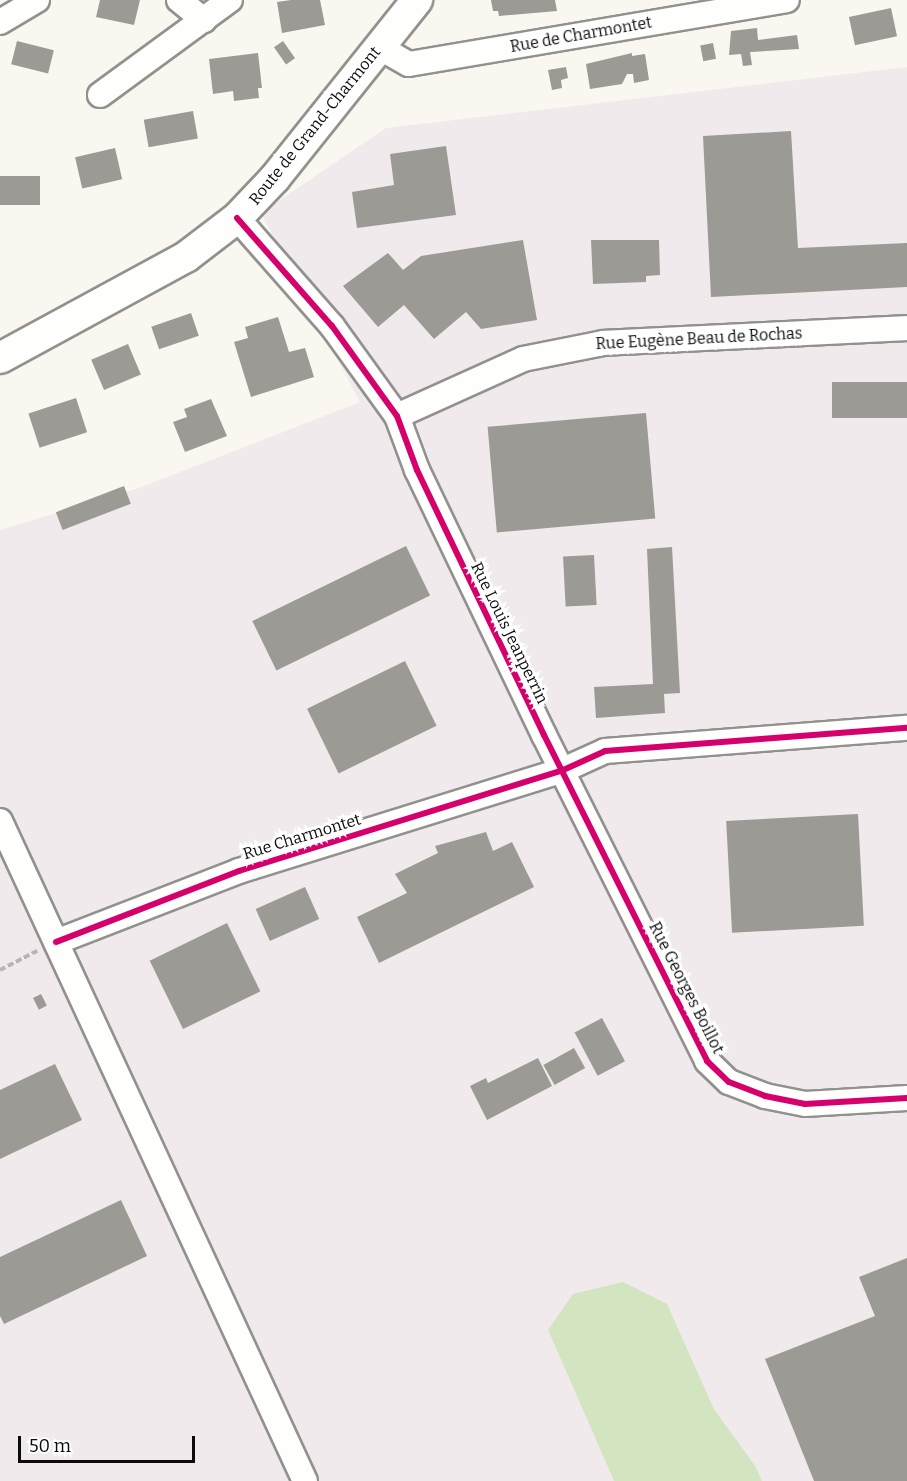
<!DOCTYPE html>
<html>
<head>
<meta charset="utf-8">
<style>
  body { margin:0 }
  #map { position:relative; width:907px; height:1481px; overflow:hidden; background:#f9f7ef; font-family:Bitter,serif }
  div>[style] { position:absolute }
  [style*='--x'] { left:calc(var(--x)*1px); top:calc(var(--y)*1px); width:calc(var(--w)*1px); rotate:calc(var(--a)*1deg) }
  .industrial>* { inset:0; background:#f0eaec }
  .forest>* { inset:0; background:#d2e4c0 }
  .building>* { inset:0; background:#9c9a95; transform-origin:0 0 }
  .path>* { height:4px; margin-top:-2px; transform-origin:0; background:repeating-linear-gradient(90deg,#b7b6b5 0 6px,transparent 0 9px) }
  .roads { filter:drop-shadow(2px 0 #92918e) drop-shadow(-2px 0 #92918e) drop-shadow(0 2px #92918e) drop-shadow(0 -2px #92918e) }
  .minor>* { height:24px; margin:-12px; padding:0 12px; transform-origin:12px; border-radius:12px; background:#fefefd }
  .tertiary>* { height:30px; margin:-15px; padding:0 15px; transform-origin:15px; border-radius:15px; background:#fefefd }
  .cycleway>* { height:6px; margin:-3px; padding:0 3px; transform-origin:3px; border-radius:3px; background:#d6006c }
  span { translate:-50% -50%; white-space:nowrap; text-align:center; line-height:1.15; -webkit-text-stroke:6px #fff; paint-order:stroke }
  .street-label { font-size:16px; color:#0b0b0b }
  .scale { position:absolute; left:18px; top:1436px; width:177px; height:27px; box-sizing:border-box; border:3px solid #0b0b0b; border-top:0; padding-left:8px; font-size:18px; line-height:21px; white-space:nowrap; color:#0b0b0b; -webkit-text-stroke:4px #fff; paint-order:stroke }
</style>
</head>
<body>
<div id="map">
  <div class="industrial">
    <div style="clip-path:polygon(907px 67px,907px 1481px,762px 1481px,756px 1467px,714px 1409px,667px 1304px,548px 1330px,614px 1481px,0 1481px,0 530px,139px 488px,360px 402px,261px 213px,386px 128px)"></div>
  </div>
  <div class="forest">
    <div style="clip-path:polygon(623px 1282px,667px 1304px,714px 1409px,756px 1467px,762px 1481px,614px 1481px,548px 1330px,573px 1294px)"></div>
  </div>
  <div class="building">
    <div style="clip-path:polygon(100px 0,140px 0,134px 25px,96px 17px)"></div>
    <div style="clip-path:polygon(291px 0,320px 0,325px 25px,282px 33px,277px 2px)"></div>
    <div style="clip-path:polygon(491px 0,555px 0,557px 11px,499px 16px,498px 11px,493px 11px)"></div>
    <div style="left:891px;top:8px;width:29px;height:43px;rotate:78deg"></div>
    <div style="clip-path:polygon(757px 28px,758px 40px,797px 35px,799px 49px,750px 52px,752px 65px,743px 66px,741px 54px,729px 55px,731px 31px)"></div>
    <div style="left:17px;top:41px;width:38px;height:24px;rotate:14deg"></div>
    <div style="left:283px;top:41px;width:21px;height:11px;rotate:55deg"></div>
    <div style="left:713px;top:43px;width:16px;height:13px;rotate:79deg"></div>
    <div style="clip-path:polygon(258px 53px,262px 88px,258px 88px,259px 98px,234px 101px,233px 91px,213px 94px,209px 59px)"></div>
    <div style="clip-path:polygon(632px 53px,632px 56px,645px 54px,649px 80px,634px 83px,633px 74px,627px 74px,622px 84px,590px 89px,586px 64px)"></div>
    <div style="clip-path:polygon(566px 67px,568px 78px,561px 80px,562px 88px,552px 90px,548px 70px)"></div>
    <div style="left:193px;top:111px;width:28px;height:50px;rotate:80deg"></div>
    <div style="clip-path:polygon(791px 131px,798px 248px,907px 243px,907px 287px,711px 297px,703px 136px)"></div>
    <div style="clip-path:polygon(446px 146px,456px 215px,357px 228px,352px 192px,394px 185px,390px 154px)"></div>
    <div style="left:115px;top:148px;width:32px;height:41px;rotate:77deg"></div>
    <div style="left:0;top:176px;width:40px;height:29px"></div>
    <div style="clip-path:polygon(523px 240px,537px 320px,481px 329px,466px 312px,434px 339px,404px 305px,378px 327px,343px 286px,388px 253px,403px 270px,421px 256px)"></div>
    <div style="clip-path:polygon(591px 240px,659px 240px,660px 275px,646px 276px,646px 282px,593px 284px)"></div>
    <div style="left:191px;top:313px;width:24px;height:42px;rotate:71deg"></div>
    <div style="clip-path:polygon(278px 317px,289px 352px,305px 348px,314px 377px,251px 397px,234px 342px,248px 338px,245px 327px)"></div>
    <div style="left:128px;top:344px;width:33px;height:40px;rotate:67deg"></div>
    <div style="left:907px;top:382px;width:36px;height:75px;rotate:90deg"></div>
    <div style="left:76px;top:398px;width:36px;height:50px;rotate:72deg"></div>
    <div style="clip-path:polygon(211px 399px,227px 436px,185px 452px,173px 422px,187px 417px,184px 409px)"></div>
    <div style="left:646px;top:413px;width:106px;height:159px;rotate:85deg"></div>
    <div style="left:124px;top:486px;width:19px;height:73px;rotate:69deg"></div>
    <div style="left:406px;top:546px;width:55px;height:171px;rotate:64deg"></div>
    <div style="clip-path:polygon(672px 547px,680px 693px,664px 694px,665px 713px,596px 718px,594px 687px,653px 684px,647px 549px)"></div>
    <div style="left:594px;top:555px;width:50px;height:31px;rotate:87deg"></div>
    <div style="left:405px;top:661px;width:72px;height:109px;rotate:64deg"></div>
    <div style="left:858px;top:814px;width:112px;height:132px;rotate:87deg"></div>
    <div style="clip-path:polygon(486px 832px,493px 851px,512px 842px,534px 887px,379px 963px,357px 917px,407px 893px,395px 874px,438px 853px,435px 846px)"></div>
    <div style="left:305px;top:887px;width:35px;height:54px;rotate:66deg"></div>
    <div style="left:227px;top:923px;width:76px;height:86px;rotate:64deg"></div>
    <div style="left:41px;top:994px;width:13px;height:9px;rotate:63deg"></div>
    <div style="left:602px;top:1018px;width:49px;height:31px;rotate:62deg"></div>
    <div style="left:574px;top:1048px;width:23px;height:35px;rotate:61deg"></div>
    <div style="clip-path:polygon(538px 1058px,552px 1086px,487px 1120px,470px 1086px,486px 1078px,488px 1083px)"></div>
    <div style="clip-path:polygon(55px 1064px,82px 1120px,0 1159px,0 1090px)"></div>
    <div style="clip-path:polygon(121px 1200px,147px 1256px,4px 1324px,0 1316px,0 1257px)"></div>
    <div style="clip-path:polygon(907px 1258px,907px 1481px,814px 1481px,765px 1359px,875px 1316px,859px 1277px)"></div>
  </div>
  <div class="path">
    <div style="--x:0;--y:970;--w:42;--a:-27.2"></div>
  </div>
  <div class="roads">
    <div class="minor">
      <div style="--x:179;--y:0;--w:32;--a:39"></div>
      <div style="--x:0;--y:22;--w:43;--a:-30.7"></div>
      <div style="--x:379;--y:47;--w:34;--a:30"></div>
      <div style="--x:409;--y:64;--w:383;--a:-9.6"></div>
      <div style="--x:100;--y:95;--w:161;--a:-36.2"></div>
      <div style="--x:237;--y:218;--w:144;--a:48.7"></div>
      <div style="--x:332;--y:326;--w:111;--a:54.2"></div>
      <div style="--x:397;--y:416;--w:58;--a:69.7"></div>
      <div style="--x:417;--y:470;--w:294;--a:64.4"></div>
      <div style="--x:544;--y:735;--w:364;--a:63.4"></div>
      <div style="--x:707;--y:1061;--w:30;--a:44"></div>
      <div style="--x:729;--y:1082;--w:39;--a:21"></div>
      <div style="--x:765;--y:1096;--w:41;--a:11.3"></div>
      <div style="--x:805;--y:1104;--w:102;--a:-3.4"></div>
      <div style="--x:397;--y:416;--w:138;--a:-24.3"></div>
      <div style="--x:523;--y:359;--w:82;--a:-11.3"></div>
      <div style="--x:603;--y:343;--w:304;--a:-2.8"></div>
      <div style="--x:0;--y:821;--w:727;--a:65.2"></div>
      <div style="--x:56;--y:942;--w:196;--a:-21.2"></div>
      <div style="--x:239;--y:871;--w:337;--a:-17.3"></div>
      <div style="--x:561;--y:771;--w:48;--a:-24.4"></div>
      <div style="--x:605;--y:751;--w:303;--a:-4.4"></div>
    </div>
    <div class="tertiary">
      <div style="--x:0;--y:358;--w:212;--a:-28.5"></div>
      <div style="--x:186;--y:257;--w:64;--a:-37.4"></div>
      <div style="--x:237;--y:218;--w:55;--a:-46.5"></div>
      <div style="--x:275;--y:178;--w:228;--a:-51.4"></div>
    </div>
  </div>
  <div class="cycleway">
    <div style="--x:237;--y:218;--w:144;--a:48.7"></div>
    <div style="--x:332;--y:326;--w:111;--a:54.2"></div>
    <div style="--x:397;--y:416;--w:58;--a:69.7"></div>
    <div style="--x:417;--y:470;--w:294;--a:64.4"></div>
    <div style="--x:544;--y:735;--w:364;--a:63.4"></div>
    <div style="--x:707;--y:1061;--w:30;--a:44"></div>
    <div style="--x:729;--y:1082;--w:39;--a:21"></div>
    <div style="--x:765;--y:1096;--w:41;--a:11.3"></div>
    <div style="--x:805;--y:1104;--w:102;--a:-3.4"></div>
    <div style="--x:56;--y:942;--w:196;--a:-21.2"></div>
    <div style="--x:239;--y:871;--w:337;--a:-17.3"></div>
    <div style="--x:561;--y:771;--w:48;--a:-24.4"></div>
    <div style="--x:605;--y:751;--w:303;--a:-4.4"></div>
  </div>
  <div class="street-label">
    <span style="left:581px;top:35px;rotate:-10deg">Rue de Charmontet</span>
    <span style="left:315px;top:126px;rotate:-51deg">Route de Grand-Charmont</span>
    <span style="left:699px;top:339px;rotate:-3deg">Rue Eugène Beau de Rochas</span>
    <span style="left:509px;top:633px;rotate:64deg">Rue Louis Jeanperrin</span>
    <span style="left:302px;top:837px;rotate:-17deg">Rue Charmontet</span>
    <span style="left:686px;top:988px;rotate:63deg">Rue Georges Boillot</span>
  </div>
  <div class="scale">50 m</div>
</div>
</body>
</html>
